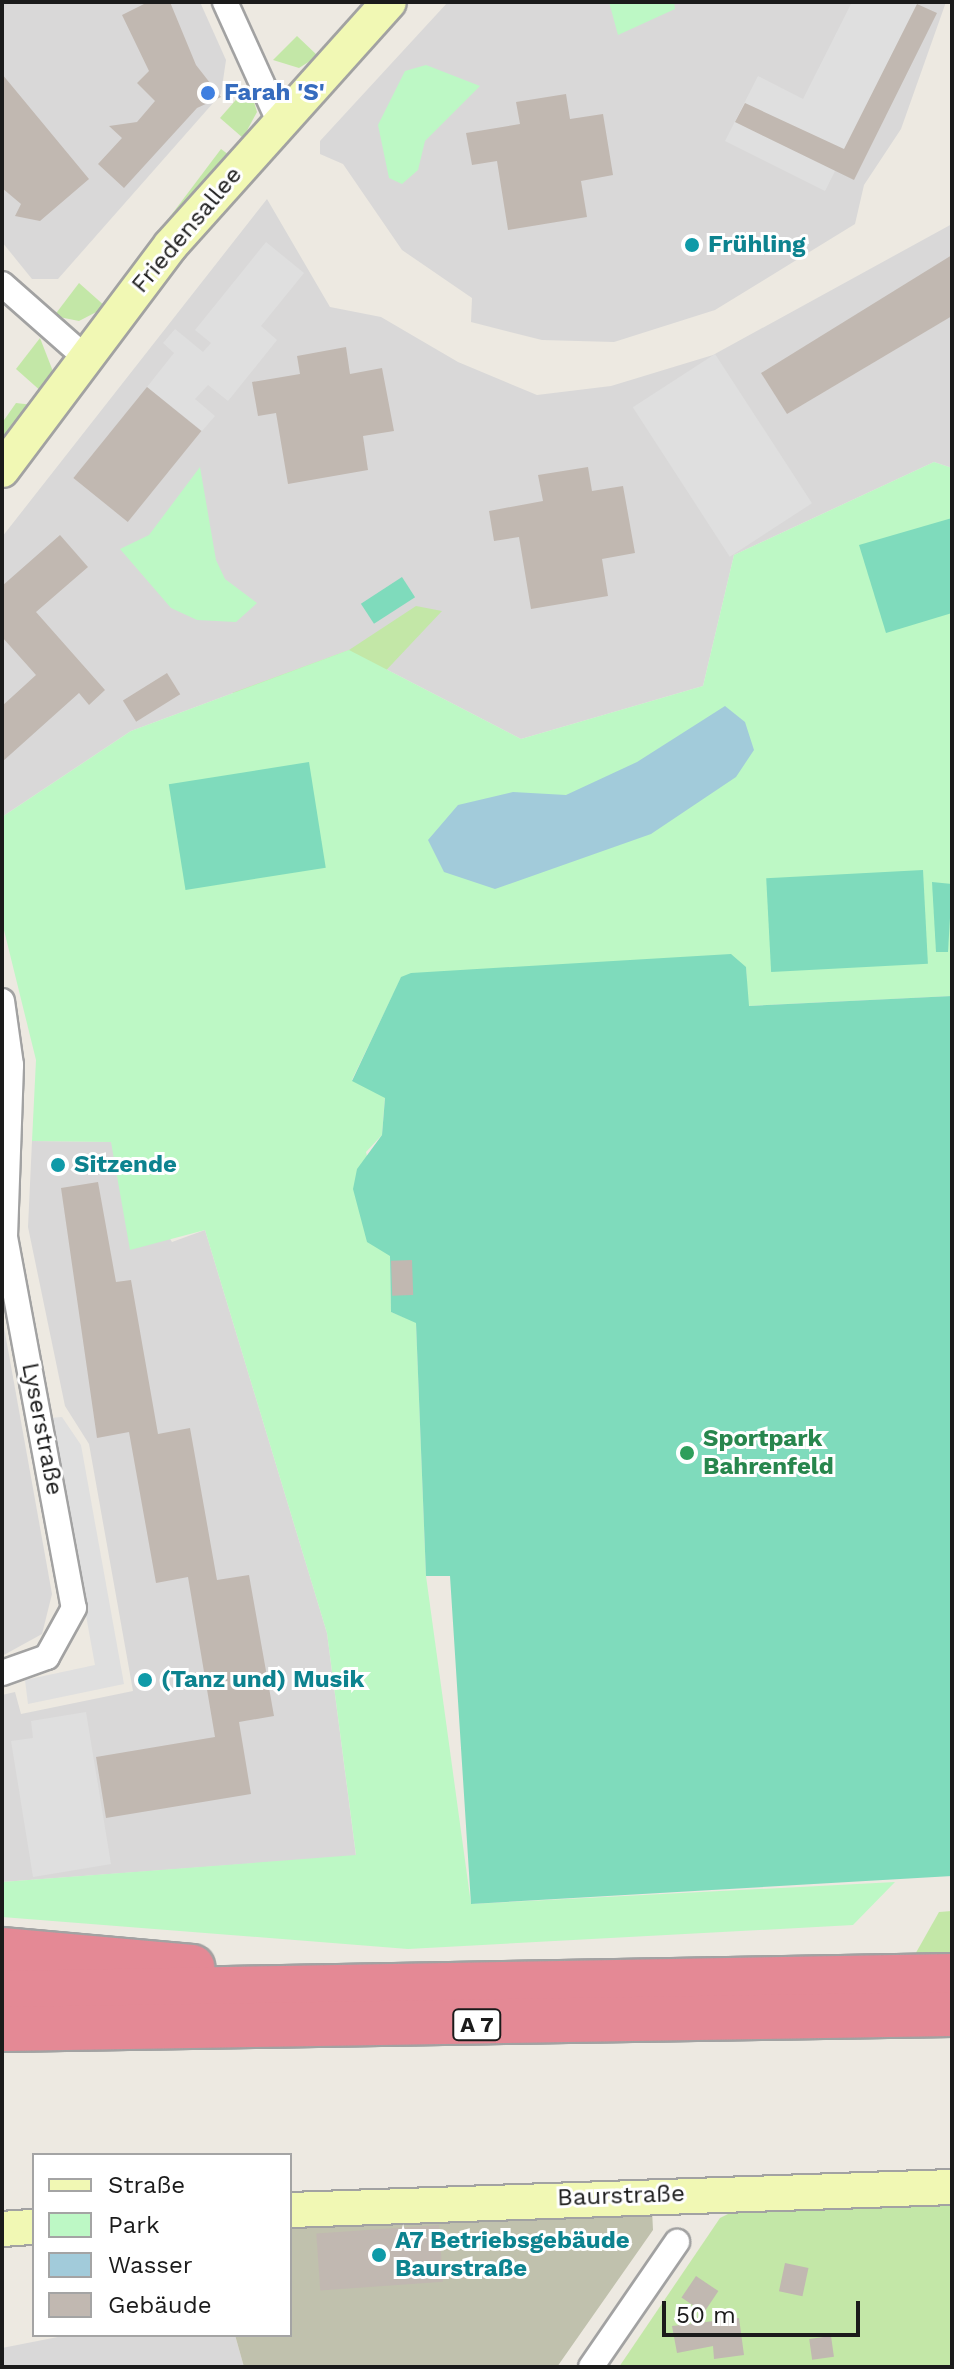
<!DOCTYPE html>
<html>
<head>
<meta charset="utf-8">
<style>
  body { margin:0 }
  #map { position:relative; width:954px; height:2369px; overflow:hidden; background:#ede9e1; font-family:"Work Sans",sans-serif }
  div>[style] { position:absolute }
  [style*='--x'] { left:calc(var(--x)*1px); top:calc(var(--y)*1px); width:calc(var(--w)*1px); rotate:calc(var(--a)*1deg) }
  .residential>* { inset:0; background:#d9d8d8 }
  .construction>* { inset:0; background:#c0c1ad }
  .grass>* { inset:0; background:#c3e7a7; transform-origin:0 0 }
  .park>* { inset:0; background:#bdf8c5 }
  .pitch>* { inset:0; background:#7fdbbc; transform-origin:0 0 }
  .parking>* { inset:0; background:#dfdfdf; transform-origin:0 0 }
  .water>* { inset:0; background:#a2cbda }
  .building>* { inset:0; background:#c1b8b1; transform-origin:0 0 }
  .roads { filter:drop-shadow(2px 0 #a2a2a2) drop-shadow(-2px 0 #a2a2a2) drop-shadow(0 2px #a2a2a2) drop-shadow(0 -2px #a2a2a2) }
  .street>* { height:24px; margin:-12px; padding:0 12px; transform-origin:12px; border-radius:12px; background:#fff }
  .secondary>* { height:34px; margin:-17px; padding:0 17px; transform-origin:17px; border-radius:17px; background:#f1f8b4 }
  .highway>* { height:44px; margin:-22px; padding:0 22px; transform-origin:22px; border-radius:22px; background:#e48995 }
  .dots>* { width:22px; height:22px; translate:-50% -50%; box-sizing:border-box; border:4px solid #fff; border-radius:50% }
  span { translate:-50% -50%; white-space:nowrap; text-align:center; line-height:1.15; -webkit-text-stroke:6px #fff; paint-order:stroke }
  .shield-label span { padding:2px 6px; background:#fff; border:2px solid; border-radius:6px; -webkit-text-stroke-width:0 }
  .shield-label { font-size:22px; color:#1b1b1b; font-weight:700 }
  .shop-label { font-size:24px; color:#366cbe; font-weight:700 }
  .left { translate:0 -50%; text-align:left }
  .street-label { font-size:24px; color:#1b1b1b }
  .culture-label { font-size:24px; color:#0d838f; font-weight:700 }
  .leisure-label { font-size:24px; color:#27864d; font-weight:700 }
  .frame { position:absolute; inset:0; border:4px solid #1b1b1b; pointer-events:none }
  .legend { position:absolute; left:32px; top:2153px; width:260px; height:184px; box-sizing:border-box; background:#fff; border:2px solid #a4a4a4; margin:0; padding:10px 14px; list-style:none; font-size:24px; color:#1b1b1b }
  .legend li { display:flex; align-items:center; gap:16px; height:40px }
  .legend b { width:40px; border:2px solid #a4a4a4 }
  .scale { position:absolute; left:662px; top:2301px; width:198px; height:36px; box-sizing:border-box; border:4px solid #1b1b1b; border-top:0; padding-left:10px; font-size:24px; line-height:28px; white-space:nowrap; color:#1b1b1b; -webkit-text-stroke:6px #fff; paint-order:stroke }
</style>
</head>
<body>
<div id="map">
  <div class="residential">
    <div style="clip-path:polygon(2px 2px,200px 2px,226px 60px,221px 94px,58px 279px,32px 279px,2px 242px)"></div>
    <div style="clip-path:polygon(448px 2px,946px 2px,901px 129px,864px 185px,855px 224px,715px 310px,614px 342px,542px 340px,471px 322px,472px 298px,402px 250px,343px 164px,320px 154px,320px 141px)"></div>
    <div style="clip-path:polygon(267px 199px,330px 307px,381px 317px,458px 362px,537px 395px,611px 386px,713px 355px,952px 224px,952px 468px,934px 462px,734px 555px,703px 686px,521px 739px,349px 650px,131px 731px,2px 817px,2px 537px)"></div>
    <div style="clip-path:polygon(32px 1141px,111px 1142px,172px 1242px,205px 1230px,327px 1633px,356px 1856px,2px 1882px,2px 1695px,15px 1692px,21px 1714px,133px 1691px,89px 1444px,65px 1406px,28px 1227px)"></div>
    <div style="clip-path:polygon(2px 1316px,52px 1594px,42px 1634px,2px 1656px)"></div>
    <div style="clip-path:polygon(68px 2335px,235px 2335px,244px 2367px,2px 2367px,2px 2348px)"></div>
  </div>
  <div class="construction">
    <div style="clip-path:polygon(651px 2189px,653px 2230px,557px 2367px,244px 2367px,235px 2335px,290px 2335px,290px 2202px)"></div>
  </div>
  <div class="grass">
    <div style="clip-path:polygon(297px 36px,318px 56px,299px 68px,273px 60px)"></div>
    <div style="clip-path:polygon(249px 85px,257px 112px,243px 138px,220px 118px)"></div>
    <div style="left:221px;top:149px;width:10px;height:118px;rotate:37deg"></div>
    <div style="clip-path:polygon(79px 283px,106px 307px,79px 321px,54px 316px)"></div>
    <div style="clip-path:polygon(40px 338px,54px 374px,43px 393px,16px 369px)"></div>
    <div style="clip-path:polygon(16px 403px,33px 405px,2px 448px,2px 423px)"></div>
    <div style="clip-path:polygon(416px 606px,442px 611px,377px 680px,232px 693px,349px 650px)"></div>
    <div style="clip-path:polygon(952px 1911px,952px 1956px,913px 1958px,939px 1912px)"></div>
    <div style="clip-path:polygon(952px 2198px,952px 2367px,619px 2367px,720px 2218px,752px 2202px)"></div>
  </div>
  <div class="park">
    <div style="clip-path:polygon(609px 2px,674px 2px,675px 9px,618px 35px)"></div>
    <div style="clip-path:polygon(426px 65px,480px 86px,425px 141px,418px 170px,402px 184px,389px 178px,378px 125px,405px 71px)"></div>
    <div style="clip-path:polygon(934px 462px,952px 468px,952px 996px,748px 1006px,746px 967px,401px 978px,352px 1080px,385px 1097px,382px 1135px,366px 1152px,390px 1255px,391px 1312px,416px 1322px,426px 1576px,471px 1904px,895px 1882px,853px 1925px,408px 1949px,2px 1917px,2px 1882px,356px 1855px,327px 1633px,205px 1230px,130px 1250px,111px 1142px,32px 1141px,36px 1060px,2px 922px,2px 817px,131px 731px,349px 650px,521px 739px,703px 686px,734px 555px)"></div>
    <div style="clip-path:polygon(200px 467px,216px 560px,225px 579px,257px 603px,236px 622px,197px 620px,171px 608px,120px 549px,149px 535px)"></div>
  </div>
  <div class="pitch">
    <div style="clip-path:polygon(952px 518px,952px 613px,886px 633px,859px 545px)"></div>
    <div style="left:402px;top:577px;width:24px;height:49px;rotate:57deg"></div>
    <div style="left:309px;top:762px;width:107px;height:142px;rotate:81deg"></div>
    <div style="left:923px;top:870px;width:94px;height:157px;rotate:87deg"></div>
    <div style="clip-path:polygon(932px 882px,952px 884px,948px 952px,936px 952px)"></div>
    <div style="clip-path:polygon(731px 954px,746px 967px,749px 1006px,952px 996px,952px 1876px,471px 1904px,450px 1576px,426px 1576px,416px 1323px,391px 1312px,390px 1256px,367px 1242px,353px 1189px,357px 1169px,382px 1135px,385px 1098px,352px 1081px,401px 977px,411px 973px)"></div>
  </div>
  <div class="parking">
    <div style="clip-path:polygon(852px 2px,920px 2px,825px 191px,725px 141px,758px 76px,803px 99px)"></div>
    <div style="clip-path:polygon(266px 242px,304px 273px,261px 326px,277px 340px,228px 401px,208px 385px,195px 399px,215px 416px,202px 431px,147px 387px,174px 353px,163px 343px,175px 329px,203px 352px,211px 343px,195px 330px)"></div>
    <div style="left:715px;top:354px;width:178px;height:98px;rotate:57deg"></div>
    <div style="clip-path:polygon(62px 1417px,81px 1445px,124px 1684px,28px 1704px,25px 1680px,95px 1665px,50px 1418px)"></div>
    <div style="clip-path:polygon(86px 1712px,111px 1864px,33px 1877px,11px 1741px,33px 1738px,31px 1721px)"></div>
  </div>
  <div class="water">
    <div style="clip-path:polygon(725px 706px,745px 722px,754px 750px,736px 777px,651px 834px,495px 889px,444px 872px,428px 840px,458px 805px,513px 792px,566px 795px,637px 762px)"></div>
  </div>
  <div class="building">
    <div style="clip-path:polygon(148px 2px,170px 2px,196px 65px,221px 97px,197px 108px,124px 188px,98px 164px,122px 138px,109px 126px,137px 122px,155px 101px,137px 83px,149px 71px,122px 15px)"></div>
    <div style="clip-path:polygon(917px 4px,937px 13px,854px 180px,735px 122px,745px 103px,844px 149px)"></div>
    <div style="clip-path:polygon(2px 74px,89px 179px,40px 221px,15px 216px,21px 204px,2px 188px)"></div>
    <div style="clip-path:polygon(566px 94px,570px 119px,603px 114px,613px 175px,581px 181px,587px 217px,508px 230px,497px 161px,472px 165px,466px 133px,520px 124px,516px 102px)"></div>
    <div style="clip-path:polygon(952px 255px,952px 316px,787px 414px,761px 373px)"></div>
    <div style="clip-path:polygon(346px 347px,350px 374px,382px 368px,394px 431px,363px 436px,368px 470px,288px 484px,276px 413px,258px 416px,252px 382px,300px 374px,297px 356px)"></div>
    <div style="left:147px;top:387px;width:70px;height:117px;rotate:39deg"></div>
    <div style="clip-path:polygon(588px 467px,592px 491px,623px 486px,635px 553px,602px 559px,608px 596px,531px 609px,519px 537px,494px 541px,489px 511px,543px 501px,538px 475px)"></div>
    <div style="clip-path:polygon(60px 535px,88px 567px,36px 612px,105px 690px,89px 705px,79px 693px,2px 762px,2px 706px,36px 675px,2px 637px,2px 586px)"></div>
    <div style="left:167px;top:673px;width:25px;height:52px;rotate:58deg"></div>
    <div style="clip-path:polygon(98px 1182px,116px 1282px,131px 1280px,158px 1434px,190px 1428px,217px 1580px,249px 1575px,274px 1716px,239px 1722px,251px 1794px,106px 1818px,96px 1757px,215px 1737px,188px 1577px,156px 1583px,129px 1432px,97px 1438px,61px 1188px)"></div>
    <div style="left:412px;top:1260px;width:35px;height:21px;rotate:88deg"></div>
    <div style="left:439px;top:2225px;width:57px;height:123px;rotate:86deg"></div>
    <div style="left:785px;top:2263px;width:24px;height:29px;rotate:12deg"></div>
    <div style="left:696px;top:2276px;width:27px;height:26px;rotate:34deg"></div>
    <div style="clip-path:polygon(739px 2318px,744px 2355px,714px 2359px,713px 2346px,677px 2353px,672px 2326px)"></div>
    <div style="left:831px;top:2336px;width:21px;height:22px;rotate:82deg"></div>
  </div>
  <div class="roads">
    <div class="street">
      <div style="--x:225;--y:2;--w:133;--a:65.6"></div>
      <div style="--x:2;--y:284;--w:113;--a:41.4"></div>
      <div style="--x:2;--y:1001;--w:65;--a:82"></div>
      <div style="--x:11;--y:1065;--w:172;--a:92"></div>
      <div style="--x:5;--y:1237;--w:377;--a:79.5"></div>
      <div style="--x:74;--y:1608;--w:56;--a:118.9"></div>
      <div style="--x:47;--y:1657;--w:48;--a:160.4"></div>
      <div style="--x:591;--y:2367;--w:152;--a:-55.5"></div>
    </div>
    <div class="secondary">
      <div style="--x:2;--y:470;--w:281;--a:-53.1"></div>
      <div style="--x:171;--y:245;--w:326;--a:-48.1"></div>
      <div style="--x:290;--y:2210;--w:662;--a:-1.99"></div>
      <div style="--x:2;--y:2229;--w:32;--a:-4"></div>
    </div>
    <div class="highway">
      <div style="--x:2;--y:1950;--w:191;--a:5.1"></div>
      <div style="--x:2;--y:1993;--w:950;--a:-1.03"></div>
      <div style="--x:2;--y:2029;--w:950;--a:-0.9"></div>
    </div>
  </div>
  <div class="dots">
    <div style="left:208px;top:93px;background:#3f7fe0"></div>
    <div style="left:692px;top:245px;background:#0f9aa8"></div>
    <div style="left:58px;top:1165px;background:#0f9aa8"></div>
    <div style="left:687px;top:1453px;background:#2e9e5b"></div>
    <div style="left:145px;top:1680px;background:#0f9aa8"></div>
    <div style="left:379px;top:2255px;background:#0f9aa8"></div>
  </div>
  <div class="shield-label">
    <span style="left:477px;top:2025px">A 7</span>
  </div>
  <div class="shop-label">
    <span class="left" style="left:224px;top:93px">Farah 'S'</span>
  </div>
  <div class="street-label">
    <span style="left:187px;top:230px;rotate:-50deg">Friedensallee</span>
    <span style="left:42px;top:1429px;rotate:79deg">Lyserstraße</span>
    <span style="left:621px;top:2196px;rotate:-2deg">Baurstraße</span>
  </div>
  <div class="culture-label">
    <span class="left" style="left:708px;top:245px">Frühling</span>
    <span class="left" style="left:74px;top:1165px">Sitzende</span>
    <span class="left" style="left:161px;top:1680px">(Tanz und) Musik</span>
    <span class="left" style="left:395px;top:2255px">A7 Betriebsgebäude<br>Baurstraße</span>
  </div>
  <div class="leisure-label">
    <span class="left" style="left:703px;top:1453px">Sportpark<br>Bahrenfeld</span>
  </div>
  <div class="frame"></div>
  <ul class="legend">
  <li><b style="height:10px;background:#f1f8b4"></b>Straße</li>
  <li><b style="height:22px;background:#bdf8c5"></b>Park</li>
  <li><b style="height:22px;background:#a2cbda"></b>Wasser</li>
  <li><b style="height:22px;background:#c1b8b1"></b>Gebäude</li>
  </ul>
  <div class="scale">50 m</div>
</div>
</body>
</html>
